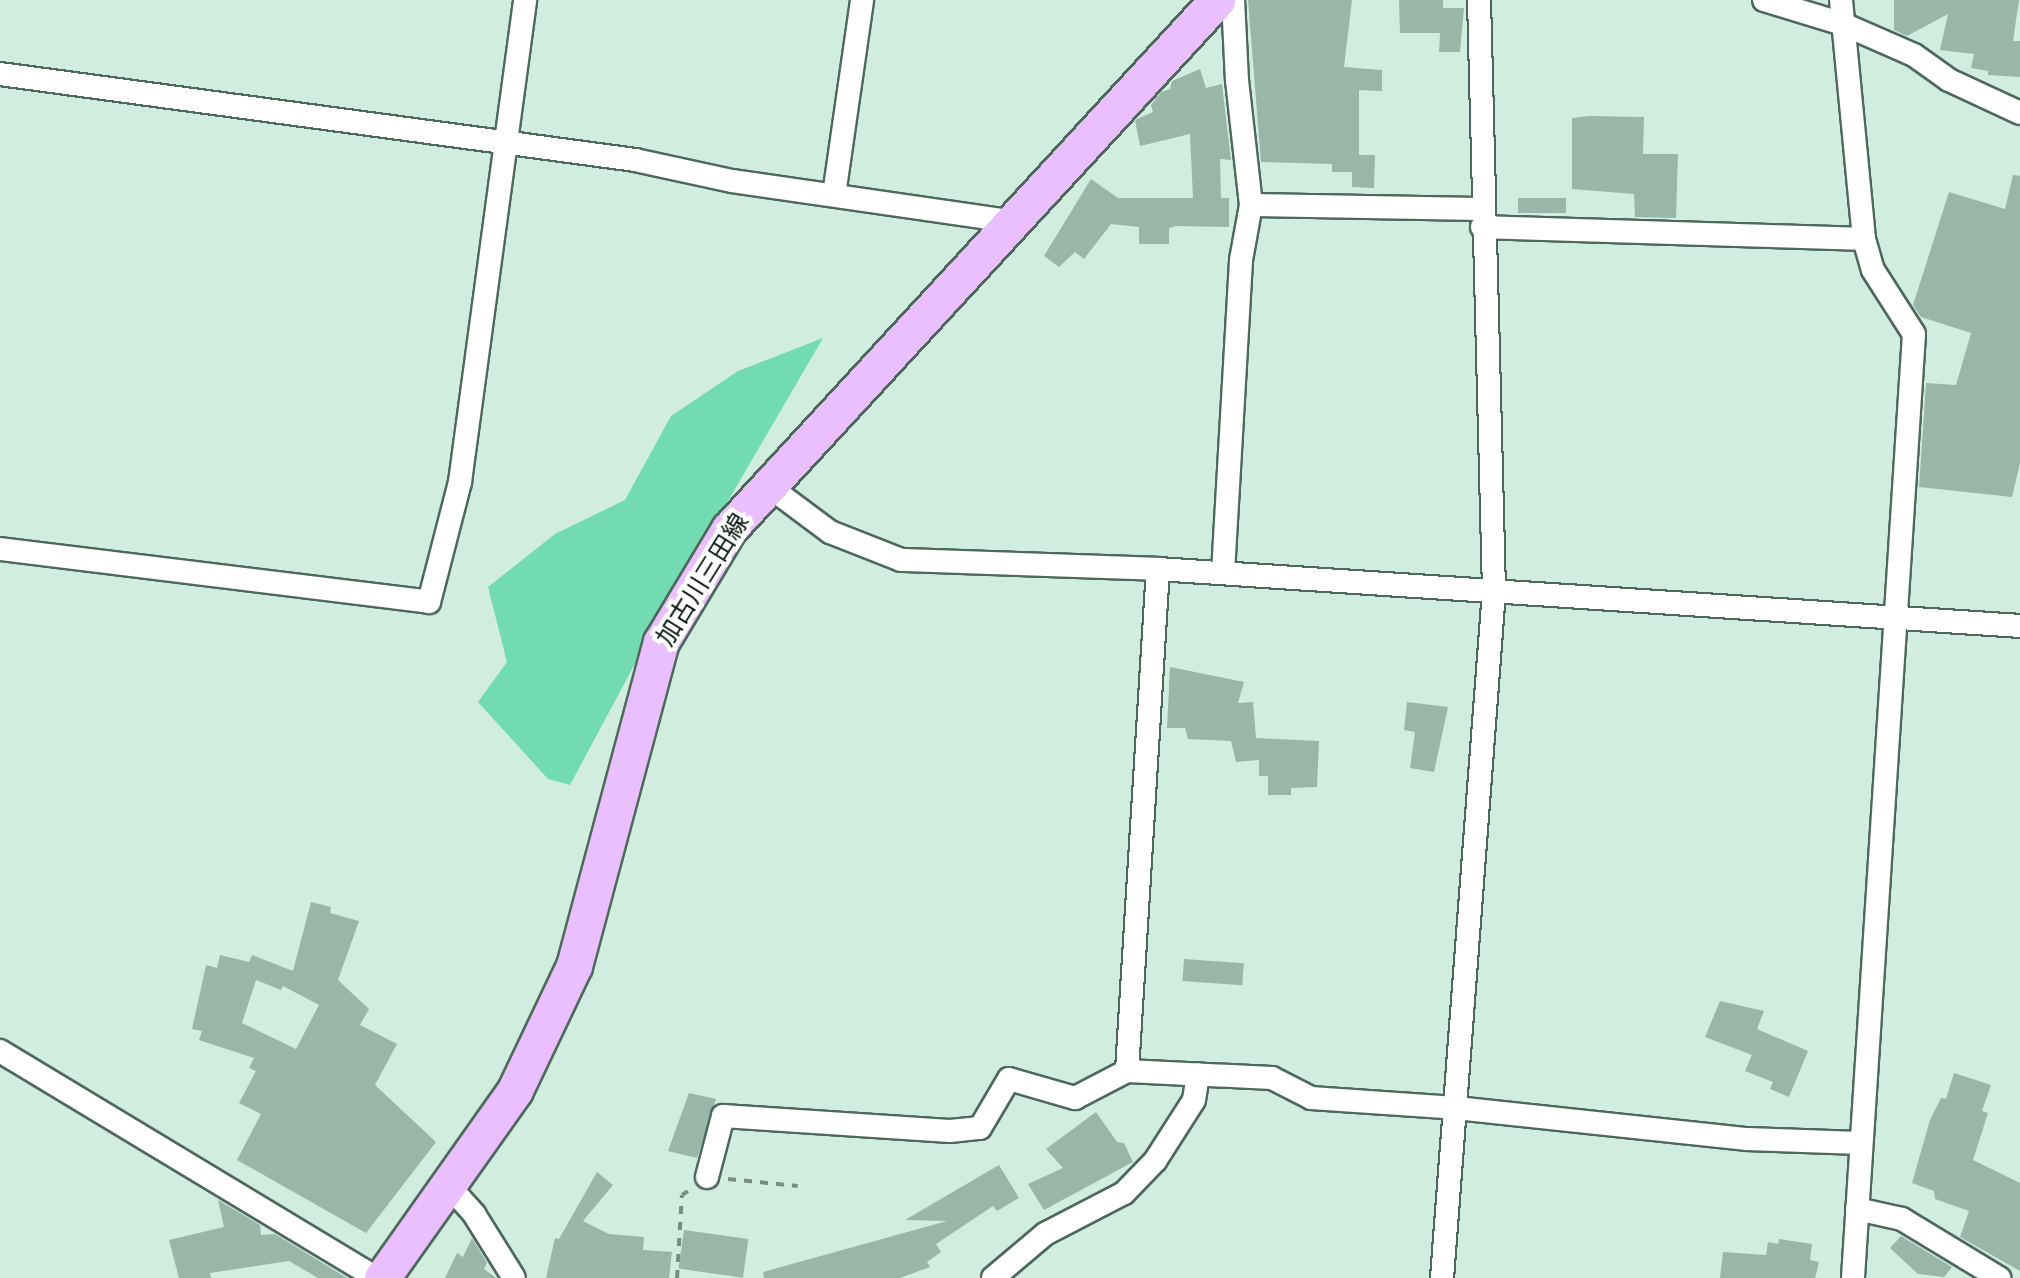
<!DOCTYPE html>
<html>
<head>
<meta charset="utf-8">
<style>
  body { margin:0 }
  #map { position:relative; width:2020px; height:1278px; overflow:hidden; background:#d0eddf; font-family:Signika,"Noto Sans JP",sans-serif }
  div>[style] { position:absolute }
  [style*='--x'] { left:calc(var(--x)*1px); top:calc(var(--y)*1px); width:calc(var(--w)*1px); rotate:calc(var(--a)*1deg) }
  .water>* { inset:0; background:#73dbb1 }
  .building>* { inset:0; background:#9ab6a9; transform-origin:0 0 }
  .path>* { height:4px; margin-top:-2px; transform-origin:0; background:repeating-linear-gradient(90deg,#788c83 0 8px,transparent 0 16px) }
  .roads { filter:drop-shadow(2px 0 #4e685c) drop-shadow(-2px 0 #4e685c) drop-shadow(0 2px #4e685c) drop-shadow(0 -2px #4e685c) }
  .street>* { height:22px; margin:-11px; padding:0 11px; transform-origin:11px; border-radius:11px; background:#fff }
  .primary>* { height:35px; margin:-17.5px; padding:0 17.5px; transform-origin:17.5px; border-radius:17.5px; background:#e9c0fd }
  span { translate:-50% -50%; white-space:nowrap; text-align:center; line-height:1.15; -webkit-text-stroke:8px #fff; paint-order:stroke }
  .street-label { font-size:25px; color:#0a1510 }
</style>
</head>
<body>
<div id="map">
  <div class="water">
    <div style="clip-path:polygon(823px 338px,654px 628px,570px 785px,548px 779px,478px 702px,507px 662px,488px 587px,555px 534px,625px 500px,671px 416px,738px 371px)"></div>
  </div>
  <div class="building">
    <div style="clip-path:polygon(1248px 0,1352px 0,1344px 67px,1382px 70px,1382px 91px,1359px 90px,1359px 155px,1375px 155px,1374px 188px,1352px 187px,1352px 172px,1332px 172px,1332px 164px,1261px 162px)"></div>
    <div style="clip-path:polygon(1399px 0,1443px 0,1443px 8px,1464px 8px,1460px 52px,1439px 52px,1440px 33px,1400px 33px)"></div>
    <div style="clip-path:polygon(1894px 0,2019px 0,2013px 41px,2020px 41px,2020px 77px,1988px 75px,1988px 71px,1971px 68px,1974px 54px,1940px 50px,1948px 14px,1907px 36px,1894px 30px)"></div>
    <div style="clip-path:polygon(1200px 69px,1206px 88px,1222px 84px,1231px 160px,1220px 159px,1221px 198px,1229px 198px,1229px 227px,1176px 226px,1169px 228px,1169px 244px,1139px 244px,1139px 227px,1111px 224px,1084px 259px,1075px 252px,1059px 267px,1044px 256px,1091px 179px,1118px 198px,1193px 198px,1190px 134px,1140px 146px,1135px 120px,1153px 112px,1151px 105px,1161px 92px,1170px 89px,1172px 81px)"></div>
    <div style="clip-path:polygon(1589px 116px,1644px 117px,1643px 154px,1678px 154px,1676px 218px,1635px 217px,1634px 194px,1572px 189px,1572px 118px)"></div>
    <div style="clip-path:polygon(2013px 175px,2020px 176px,2020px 463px,2012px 497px,1919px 487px,1926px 383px,1956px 385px,1971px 333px,1921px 317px,1913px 305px,1949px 192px,2005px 209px)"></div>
    <div style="left:1518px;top:198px;width:48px;height:15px"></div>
    <div style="clip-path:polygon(1170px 667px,1244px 682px,1238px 703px,1253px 702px,1256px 738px,1319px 741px,1317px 787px,1291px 788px,1291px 795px,1268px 795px,1268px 776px,1259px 776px,1259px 760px,1236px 762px,1231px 741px,1188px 739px,1185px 728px,1167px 728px)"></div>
    <div style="clip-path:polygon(1407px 702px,1448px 707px,1434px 772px,1410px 768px,1415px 732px,1404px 730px)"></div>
    <div style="clip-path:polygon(evenodd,311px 902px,331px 907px,330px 913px,359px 921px,338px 980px,369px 1009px,360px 1025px,397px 1044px,375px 1085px,436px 1142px,366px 1233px,237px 1160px,261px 1114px,239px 1103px,256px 1071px,249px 1068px,254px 1058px,199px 1040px,202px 1031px,192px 1029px,206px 965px,217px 968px,220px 955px,249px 962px,252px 955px,293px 971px,311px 902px,256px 980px,281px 990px,283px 986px,319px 1005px,296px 1049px,242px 1023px,256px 980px)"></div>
    <div style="left:1184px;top:959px;width:60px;height:22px;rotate:4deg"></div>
    <div style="clip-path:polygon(1720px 1001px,1764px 1011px,1757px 1029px,1808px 1051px,1789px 1097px,1770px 1089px,1773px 1082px,1745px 1071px,1752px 1055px,1705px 1037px)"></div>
    <div style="clip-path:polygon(1954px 1073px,1991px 1085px,1982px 1111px,1988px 1113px,1973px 1160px,2020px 1183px,2020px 1271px,1960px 1237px,1969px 1211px,1935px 1199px,1934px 1191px,1912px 1183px,1930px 1120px,1941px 1098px,1946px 1099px)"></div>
    <div style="clip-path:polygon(689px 1093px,716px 1099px,697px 1158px,668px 1151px)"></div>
    <div style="clip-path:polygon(1096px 1112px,1117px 1142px,1124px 1143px,1133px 1162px,1044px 1210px,1028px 1184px,1063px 1168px,1046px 1149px)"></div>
    <div style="clip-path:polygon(999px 1165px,1019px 1198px,997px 1211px,993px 1206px,936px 1244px,941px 1252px,927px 1262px,930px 1267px,900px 1278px,764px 1278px,763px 1272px,947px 1221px,905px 1220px)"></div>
    <div style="clip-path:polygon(597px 1172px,613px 1185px,583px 1221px,609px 1234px,644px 1237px,643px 1250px,672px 1252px,669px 1278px,546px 1278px,555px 1238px,559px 1239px)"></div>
    <div style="clip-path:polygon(218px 1200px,260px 1225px,261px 1235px,275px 1234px,347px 1278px,318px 1278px,289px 1261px,210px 1273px,211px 1278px,179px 1278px,169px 1240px,224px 1227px)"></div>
    <div style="left:684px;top:1230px;width:65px;height:39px;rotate:8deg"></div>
    <div style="clip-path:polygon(1901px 1236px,1952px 1267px,1944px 1277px,1918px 1274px,1890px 1248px)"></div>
    <div style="clip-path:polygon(472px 1238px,487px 1263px,484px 1269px,496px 1278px,445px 1278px,457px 1253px,463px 1257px)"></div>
    <div style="clip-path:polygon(1779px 1239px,1812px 1244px,1810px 1260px,1819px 1262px,1815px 1278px,1720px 1278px,1723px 1252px,1766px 1255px,1768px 1242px,1778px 1244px)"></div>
  </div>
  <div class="path">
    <div style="--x:728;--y:1179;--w:70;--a:5.7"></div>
    <div style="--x:677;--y:1278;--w:83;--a:-86.6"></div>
    <div style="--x:682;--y:1195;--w:7;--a:-34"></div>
  </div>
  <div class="roads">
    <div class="street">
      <div style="--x:1764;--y:0;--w:83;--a:16.9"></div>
      <div style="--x:1843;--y:24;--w:77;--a:23.6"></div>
      <div style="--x:1914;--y:55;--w:43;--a:35.5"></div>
      <div style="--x:1949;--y:80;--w:78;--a:24.9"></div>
      <div style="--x:1841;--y:0;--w:240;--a:84.5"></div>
      <div style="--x:1864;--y:239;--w:32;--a:74"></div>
      <div style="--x:1873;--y:270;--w:76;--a:57.4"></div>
      <div style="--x:1914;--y:334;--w:946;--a:93.7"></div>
      <div style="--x:0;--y:74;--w:641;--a:7.71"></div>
      <div style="--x:635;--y:160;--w:99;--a:12.2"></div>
      <div style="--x:732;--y:181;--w:279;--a:8.2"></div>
      <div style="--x:834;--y:195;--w:197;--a:-81.8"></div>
      <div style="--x:1251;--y:205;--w:231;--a:1"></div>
      <div style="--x:1482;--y:227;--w:382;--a:1.8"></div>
      <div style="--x:767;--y:485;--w:79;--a:36.7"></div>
      <div style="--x:830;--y:532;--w:76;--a:21.5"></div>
      <div style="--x:901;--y:560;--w:257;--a:2"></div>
      <div style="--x:1158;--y:569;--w:864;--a:3.78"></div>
      <div style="--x:0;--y:549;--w:432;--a:7"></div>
      <div style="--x:429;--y:602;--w:124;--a:-75.5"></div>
      <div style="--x:460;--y:482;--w:486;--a:-82.3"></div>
      <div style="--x:1223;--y:573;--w:314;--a:-86.7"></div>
      <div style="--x:1241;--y:260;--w:56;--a:-79.7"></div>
      <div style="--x:1251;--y:205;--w:125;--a:-96.4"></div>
      <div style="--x:1237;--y:81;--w:81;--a:-92.8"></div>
      <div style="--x:0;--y:1051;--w:439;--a:31.1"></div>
      <div style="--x:1127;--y:1071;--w:503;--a:-86.47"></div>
      <div style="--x:707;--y:1177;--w:63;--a:-75.3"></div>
      <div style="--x:723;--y:1116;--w:227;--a:3.8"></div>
      <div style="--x:950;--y:1131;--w:30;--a:-6"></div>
      <div style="--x:980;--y:1128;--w:57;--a:-59.4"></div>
      <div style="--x:1009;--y:1079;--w:69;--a:16.1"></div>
      <div style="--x:1075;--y:1098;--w:59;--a:-27.4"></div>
      <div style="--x:1127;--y:1071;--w:145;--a:2.8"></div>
      <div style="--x:1272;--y:1078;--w:44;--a:27.1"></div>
      <div style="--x:1311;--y:1098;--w:145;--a:3.9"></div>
      <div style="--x:1456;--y:1108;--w:293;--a:6.1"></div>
      <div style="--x:1747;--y:1139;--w:113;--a:2"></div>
      <div style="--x:449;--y:1186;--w:38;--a:48"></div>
      <div style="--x:474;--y:1214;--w:75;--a:58"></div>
      <div style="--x:1857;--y:1209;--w:46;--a:12.5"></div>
      <div style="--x:1902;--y:1219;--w:114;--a:31.3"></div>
      <div style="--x:993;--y:1278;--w:68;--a:-40.2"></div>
      <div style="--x:1045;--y:1234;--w:89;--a:-27.4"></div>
      <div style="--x:1124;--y:1193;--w:45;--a:-45.9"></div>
      <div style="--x:1155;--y:1161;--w:72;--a:-57.4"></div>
      <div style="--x:1194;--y:1100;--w:26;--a:-81"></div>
      <div style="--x:1442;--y:1278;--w:689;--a:-85.67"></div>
      <div style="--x:1494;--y:591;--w:591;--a:-91.45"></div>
    </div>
    <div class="primary">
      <div style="--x:382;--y:1278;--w:230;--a:-54.7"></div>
      <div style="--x:515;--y:1090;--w:137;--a:-64.6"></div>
      <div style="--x:574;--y:966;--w:335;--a:-75"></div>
      <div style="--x:661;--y:642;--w:132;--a:-59"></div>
      <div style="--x:729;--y:529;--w:720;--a:-47.31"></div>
    </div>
  </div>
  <div class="street-label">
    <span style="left:703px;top:580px;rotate:-58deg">加古川三田線</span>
  </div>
</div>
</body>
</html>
